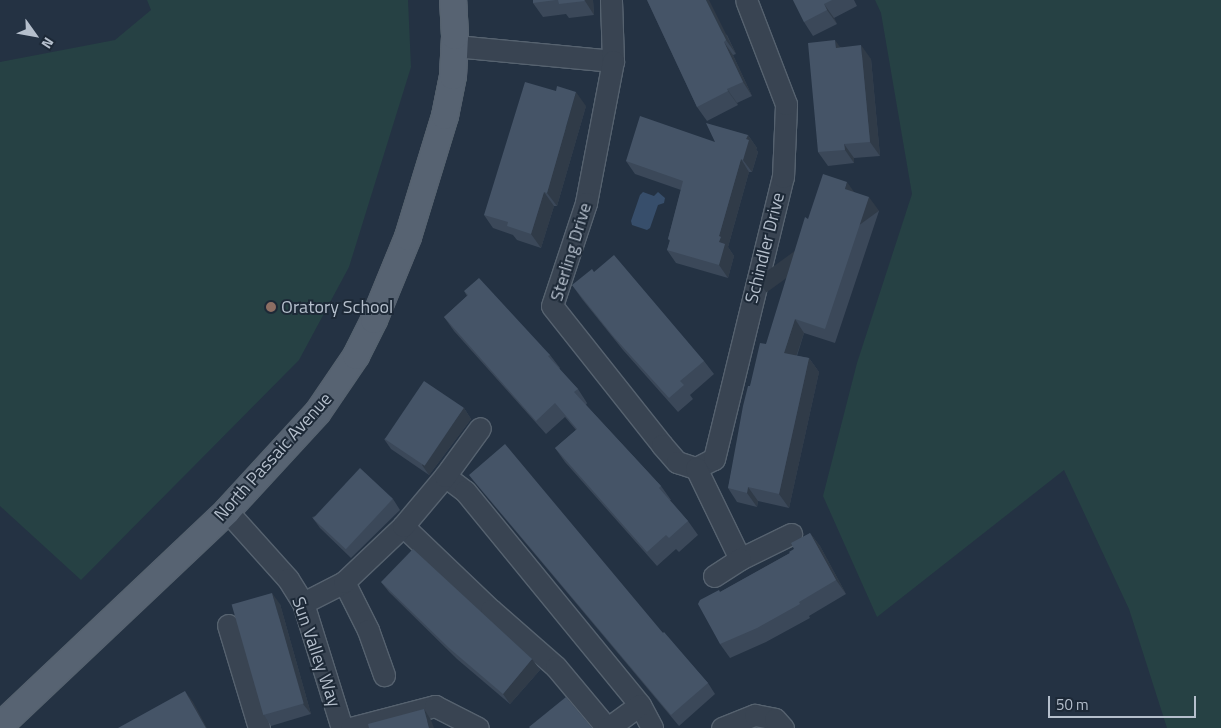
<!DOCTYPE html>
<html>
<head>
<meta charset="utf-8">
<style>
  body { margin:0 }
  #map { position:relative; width:1221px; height:728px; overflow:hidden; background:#243243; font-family:"Titillium Web",sans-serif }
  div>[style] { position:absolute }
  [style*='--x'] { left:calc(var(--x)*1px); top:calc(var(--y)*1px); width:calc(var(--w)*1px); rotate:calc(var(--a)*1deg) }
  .green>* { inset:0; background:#264144 }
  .water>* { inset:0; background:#374e6b }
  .roads { filter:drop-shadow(1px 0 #56626f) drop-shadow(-1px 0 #56626f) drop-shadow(0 1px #56626f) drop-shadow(0 -1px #56626f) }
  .minor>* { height:21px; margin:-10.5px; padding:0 10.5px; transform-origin:10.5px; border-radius:10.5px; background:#394452 }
  .major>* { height:26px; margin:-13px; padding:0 13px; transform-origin:13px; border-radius:13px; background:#576372 }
  .wall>* { inset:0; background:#3b4859 }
  .shaded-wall>* { inset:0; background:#303b48; transform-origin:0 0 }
  .building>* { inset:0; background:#455467; transform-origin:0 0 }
  .dots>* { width:14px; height:14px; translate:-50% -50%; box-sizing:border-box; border:2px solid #1d2937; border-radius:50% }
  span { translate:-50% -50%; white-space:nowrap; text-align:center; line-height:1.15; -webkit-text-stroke:4px #1d2937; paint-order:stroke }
  .street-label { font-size:18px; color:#b5bfcc }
  .poi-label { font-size:18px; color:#b5bfcc }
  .left { translate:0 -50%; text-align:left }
  .north { position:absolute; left:10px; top:10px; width:50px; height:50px; -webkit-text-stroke:4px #1d2937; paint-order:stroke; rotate:122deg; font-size:14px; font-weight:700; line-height:20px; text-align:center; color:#b5bfcc }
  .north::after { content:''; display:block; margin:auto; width:18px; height:22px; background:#b5bfcc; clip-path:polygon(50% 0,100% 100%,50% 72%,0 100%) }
  .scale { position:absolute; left:1048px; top:696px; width:148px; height:22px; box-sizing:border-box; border:2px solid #b5bfcc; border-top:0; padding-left:6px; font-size:15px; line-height:18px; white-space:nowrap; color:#b5bfcc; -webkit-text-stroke:4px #1d2937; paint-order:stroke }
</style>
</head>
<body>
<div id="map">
  <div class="green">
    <div style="clip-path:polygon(147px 0,408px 0,411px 67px,349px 267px,299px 360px,81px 580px,0 506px,0 62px,115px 40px,151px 10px)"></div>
    <div style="clip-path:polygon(875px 0,1221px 0,1221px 728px,1167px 728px,1129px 609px,1064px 470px,877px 617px,823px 496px,857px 363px,912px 194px,881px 13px)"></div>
  </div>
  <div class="water">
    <div style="clip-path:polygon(643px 192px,654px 196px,658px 192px,665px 198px,664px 203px,658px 205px,650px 228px,647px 230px,632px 225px,631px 221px,640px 195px)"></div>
  </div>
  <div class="roads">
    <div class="minor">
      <div style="--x:455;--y:46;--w:159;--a:5.4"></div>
      <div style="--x:613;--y:61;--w:61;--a:-91.9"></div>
      <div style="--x:613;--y:61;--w:145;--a:100.8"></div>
      <div style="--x:586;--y:203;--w:108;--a:108.3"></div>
      <div style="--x:552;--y:306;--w:177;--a:51.6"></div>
      <div style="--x:662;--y:445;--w:23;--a:49"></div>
      <div style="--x:677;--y:462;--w:20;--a:18"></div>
      <div style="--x:696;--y:468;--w:20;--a:-27"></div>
      <div style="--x:714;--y:459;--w:290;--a:-76.3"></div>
      <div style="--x:783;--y:177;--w:73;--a:-87.6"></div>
      <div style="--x:786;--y:104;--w:111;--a:-111"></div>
      <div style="--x:696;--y:468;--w:101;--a:64.2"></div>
      <div style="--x:740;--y:559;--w:57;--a:-26.1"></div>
      <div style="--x:445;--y:476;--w:25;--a:37"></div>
      <div style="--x:465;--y:491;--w:276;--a:50.7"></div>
      <div style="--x:640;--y:705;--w:26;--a:62"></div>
      <div style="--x:227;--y:511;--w:91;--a:48.1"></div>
      <div style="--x:288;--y:579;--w:28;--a:58"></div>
      <div style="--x:303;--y:603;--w:131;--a:72.7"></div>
      <div style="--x:403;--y:526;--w:122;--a:43.7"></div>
      <div style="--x:491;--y:610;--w:86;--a:41.2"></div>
      <div style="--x:556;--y:667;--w:80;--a:50.1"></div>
      <div style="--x:714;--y:576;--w:31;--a:-33"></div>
      <div style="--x:344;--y:582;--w:54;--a:63.4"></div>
      <div style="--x:368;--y:630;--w:48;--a:70.4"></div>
      <div style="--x:303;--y:603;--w:46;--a:-27.1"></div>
      <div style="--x:344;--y:582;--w:81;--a:-43.5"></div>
      <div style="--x:403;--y:526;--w:65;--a:-50"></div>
      <div style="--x:445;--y:476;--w:59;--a:-53.9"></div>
      <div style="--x:228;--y:625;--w:108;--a:73.2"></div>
      <div style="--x:351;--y:728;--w:87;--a:-14.7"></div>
      <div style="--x:435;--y:706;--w:48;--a:27.1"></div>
      <div style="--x:608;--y:728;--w:39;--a:-36"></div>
      <div style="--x:722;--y:728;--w:35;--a:-22"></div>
      <div style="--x:755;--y:715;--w:20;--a:11"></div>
      <div style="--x:775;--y:719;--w:12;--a:48"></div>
    </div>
    <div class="major">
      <div style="--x:0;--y:726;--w:313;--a:-43.4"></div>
      <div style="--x:227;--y:511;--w:134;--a:-47.4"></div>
      <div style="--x:318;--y:412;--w:68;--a:-55.8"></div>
      <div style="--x:356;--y:356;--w:40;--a:-63.4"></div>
      <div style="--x:374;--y:320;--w:90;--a:-67.7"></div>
      <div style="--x:408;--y:237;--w:127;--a:-73"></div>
      <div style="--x:445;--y:116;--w:41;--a:-78.7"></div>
      <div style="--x:453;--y:76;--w:40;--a:-87.1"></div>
      <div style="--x:455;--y:36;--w:36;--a:-93"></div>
    </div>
  </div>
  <div class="wall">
    <div style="clip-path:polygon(533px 0,593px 0,594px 15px,569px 18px,566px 14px,543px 17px,533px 3px)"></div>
    <div style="clip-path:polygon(647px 0,727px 35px,736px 54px,733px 55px,752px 96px,737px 103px,738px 105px,707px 121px,697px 107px)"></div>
    <div style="clip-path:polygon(793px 0,854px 0,857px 6px,834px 18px,837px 24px,813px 36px,804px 22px)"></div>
    <div style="clip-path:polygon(840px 47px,871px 59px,880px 156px,854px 158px,854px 163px,828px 166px,818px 152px)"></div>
    <div style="clip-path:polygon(586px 106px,557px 206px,554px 206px,541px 248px,517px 240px,513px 235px,493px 228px,484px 215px)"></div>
    <div style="clip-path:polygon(748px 135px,757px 148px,756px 149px,758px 152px,752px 172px,749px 172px,728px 247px,734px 256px,728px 278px,676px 263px,667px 250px,670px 241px,668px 239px,681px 190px,635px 174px,626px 161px)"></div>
    <div style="clip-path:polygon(853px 192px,879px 211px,835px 343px,804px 333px,797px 356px,809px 358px,819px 372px,789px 508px,758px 501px,757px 507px,737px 502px,728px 488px,750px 386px,766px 344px)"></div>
    <div style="clip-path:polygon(594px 272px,704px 361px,714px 374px,690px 395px,693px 399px,678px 412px,623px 350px,582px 299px,572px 285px)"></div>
    <div style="clip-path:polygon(464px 291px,550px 355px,560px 368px,559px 369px,578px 389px,587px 403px,586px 405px,661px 486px,671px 500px,670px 500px,688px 521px,698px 535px,679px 552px,676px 549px,657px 566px,565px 462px,555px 448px,576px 430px,565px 417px,546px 434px,454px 331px,444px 317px,467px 296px)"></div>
    <div style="clip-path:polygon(464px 408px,471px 419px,429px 475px,391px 449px,384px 439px)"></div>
    <div style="clip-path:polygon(469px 475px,663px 633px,708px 683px,715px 694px,679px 726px,477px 485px)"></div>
    <div style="clip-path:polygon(393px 499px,400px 510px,351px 558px,320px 528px,312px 517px)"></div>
    <div style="clip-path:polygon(810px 533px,820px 546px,846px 594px,809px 616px,810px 618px,766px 642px,730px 658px,720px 644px,720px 592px,790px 553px)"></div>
    <div style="clip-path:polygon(381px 582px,532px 659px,540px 670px,510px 704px,457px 659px,389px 592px)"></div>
    <div style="clip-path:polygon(280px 604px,311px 714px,271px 726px,264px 715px)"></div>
  </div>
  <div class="shaded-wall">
    <div style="clip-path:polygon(584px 0,593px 0,594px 15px,585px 1px)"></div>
    <div style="clip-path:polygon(706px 0,709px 0,736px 54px,726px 40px)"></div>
    <div style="clip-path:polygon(824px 4px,834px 18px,837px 24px,827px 10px)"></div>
    <div style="clip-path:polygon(835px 40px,845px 54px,836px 48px)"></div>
    <div style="clip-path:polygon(724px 42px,733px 55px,752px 96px,743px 82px)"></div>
    <div style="clip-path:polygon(861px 45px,871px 59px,880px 156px,870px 142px)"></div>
    <div style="clip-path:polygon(727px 89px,737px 103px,738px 105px,728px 91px)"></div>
    <div style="clip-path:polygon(576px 92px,586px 106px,557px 206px,547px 193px)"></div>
    <div style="clip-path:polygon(748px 135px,757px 148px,756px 149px,758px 152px,752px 172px,743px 160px,746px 139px)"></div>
    <div style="clip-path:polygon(844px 144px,854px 158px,854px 163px,845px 150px)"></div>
    <div style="clip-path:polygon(741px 159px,749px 172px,728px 247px,734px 256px,728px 278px,719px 265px,719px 236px)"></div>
    <div style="clip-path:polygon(847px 182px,857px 196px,845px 189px)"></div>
    <div style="clip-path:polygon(544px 192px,554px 206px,541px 248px,531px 234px)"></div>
    <div style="left:869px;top:197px;width:17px;height:139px;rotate:54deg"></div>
    <div style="clip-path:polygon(795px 319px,804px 333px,793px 366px,784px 353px)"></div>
    <div style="clip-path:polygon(809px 358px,819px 372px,789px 508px,779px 494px)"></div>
    <div style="clip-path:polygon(464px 408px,471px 419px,429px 475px,422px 465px)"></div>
    <div style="clip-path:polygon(748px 487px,758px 501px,757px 507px,747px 493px)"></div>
    <div style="clip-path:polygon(810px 533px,820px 546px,846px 594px,836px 580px)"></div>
    <div style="clip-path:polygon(272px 593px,280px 604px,311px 714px,303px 704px)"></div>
    <div style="clip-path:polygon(532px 659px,540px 670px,510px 704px,503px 694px)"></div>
    <div style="clip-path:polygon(185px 691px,193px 702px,207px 728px,206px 728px)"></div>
    <div style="clip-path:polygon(424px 709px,431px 720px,434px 728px,429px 728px)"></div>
  </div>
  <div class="building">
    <div style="clip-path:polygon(533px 0,556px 0,533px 3px)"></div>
    <div style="clip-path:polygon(558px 0,584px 0,585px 1px,559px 4px)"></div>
    <div style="clip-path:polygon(647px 0,706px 0,726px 40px,724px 42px,743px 82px,727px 89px,728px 91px,697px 107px)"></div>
    <div style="clip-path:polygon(793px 0,832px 0,824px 4px,827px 10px,804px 22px)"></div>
    <div style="clip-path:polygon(835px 40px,836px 48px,861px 45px,870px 142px,844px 144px,845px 150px,818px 152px,808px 43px)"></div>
    <div style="clip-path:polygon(525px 82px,556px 91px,557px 86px,576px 92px,547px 193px,544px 192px,531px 234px,507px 226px,508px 222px,484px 215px)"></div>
    <div style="clip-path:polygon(640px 116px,715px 142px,706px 123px,748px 135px,746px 139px,749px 140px,743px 160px,741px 159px,719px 236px,721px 237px,719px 242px,725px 244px,719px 265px,667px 250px,670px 240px,668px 239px,683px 181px,626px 161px)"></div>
    <div style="clip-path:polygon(823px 174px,847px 182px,845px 189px,869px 197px,825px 329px,795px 319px,784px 353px,809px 358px,779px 494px,748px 487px,747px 493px,728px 488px,743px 406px,748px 386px,750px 386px,760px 343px,766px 344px,805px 217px,808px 219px)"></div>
    <div style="clip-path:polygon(614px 255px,704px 361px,680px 381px,684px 385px,669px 398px,613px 336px,572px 285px,592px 269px,594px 272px)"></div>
    <div style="clip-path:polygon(479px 278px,550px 355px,548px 356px,578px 389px,574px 392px,661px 486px,659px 488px,688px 521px,669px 538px,666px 535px,647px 552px,555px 448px,577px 429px,555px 403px,536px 421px,444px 317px,468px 295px,464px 291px)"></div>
    <div style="left:424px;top:381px;width:48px;height:70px;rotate:34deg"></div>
    <div style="clip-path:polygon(505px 444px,663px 633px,664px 632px,708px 683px,671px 715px,469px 475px)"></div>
    <div style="left:360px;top:468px;width:45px;height:69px;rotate:43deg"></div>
    <div style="clip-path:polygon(810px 533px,836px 580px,799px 602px,800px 604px,757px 628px,720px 644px,698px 604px,700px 600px,719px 590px,720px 592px,790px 553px,789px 552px,794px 549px,791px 543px)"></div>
    <div style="clip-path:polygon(413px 549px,532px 659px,503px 694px,449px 648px,381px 582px)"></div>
    <div style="left:272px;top:593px;width:115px;height:42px;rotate:74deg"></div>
    <div style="clip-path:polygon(185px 691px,206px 728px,118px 728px)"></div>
    <div style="clip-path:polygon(566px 697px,592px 728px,530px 728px,529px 727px)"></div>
    <div style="clip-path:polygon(424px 709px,429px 728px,369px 728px,368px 724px)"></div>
  </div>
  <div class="dots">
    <div style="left:271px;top:307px;background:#8d6e63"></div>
  </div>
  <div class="street-label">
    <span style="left:765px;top:248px;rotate:-76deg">Schindler Drive</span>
    <span style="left:571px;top:252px;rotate:-73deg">Sterling Drive</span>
    <span style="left:273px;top:457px;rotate:-48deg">North Passaic Avenue</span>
    <span style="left:316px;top:652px;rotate:71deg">Sun Valley Way</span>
  </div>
  <div class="poi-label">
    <span class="left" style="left:281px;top:307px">Oratory School</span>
  </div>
  <div class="north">N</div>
  <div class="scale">50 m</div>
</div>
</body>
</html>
